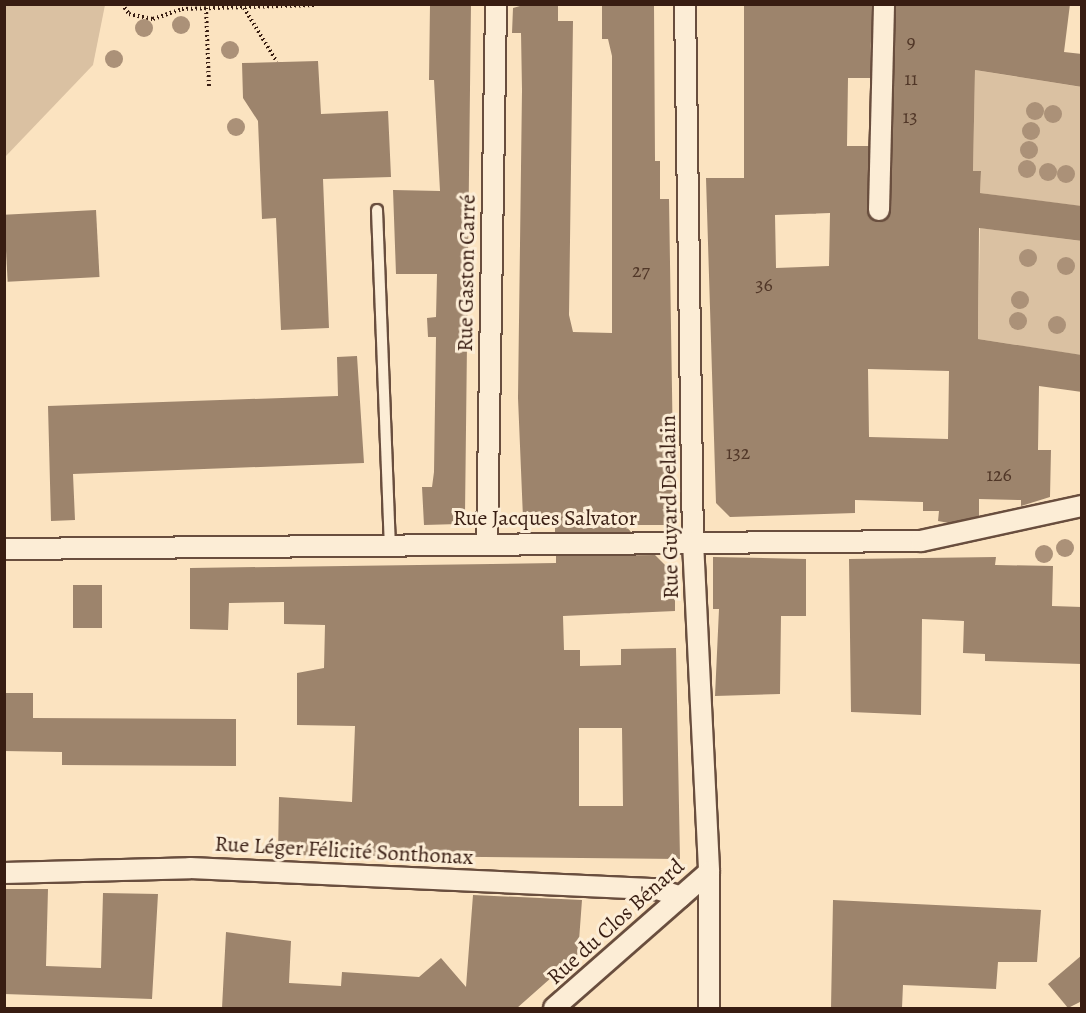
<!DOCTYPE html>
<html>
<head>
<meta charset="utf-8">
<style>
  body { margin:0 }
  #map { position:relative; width:1086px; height:1013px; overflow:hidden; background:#fbe3c0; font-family:Alegreya,serif }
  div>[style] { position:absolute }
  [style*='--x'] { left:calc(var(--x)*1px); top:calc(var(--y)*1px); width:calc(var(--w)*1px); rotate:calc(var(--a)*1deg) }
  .green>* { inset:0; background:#dac1a2 }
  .building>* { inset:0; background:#9d846c; transform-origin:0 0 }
  .path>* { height:4px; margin-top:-2px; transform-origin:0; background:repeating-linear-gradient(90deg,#381d12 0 1.5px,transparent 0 4.5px) }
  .roads { filter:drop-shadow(2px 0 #694e3e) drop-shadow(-2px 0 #694e3e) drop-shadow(0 2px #694e3e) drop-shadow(0 -2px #694e3e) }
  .service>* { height:10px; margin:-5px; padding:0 5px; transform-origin:5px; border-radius:5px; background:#fcedd6 }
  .minor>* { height:20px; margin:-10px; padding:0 10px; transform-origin:10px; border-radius:10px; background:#fcedd6 }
  .trees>* { width:18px; height:18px; margin:-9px; border-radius:50%; background:#ab9178 }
  span { translate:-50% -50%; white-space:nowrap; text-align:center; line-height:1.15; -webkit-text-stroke:6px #fcedd6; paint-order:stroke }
  .number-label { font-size:20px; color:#513728 }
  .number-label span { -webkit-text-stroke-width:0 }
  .street-label { font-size:22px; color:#381d12 }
  .frame { position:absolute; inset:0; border:6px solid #381d12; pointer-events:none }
</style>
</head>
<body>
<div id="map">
  <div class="green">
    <div style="clip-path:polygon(4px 5px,105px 5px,93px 65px,5px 157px)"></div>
    <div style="clip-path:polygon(975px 70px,1081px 87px,1081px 206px,980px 193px,981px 171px,973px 171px)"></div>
    <div style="clip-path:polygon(980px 228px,1081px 241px,1081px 355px,978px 339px)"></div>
  </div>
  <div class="building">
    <div style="clip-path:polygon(430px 4px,471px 4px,465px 514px,459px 524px,424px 525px,422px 487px,432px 487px,434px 472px,436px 337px,428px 337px,427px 318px,436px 317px,437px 274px,396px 274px,393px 190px,440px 191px,434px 80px,429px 80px)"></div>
    <div style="clip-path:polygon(527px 4px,558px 4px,558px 21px,573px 21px,569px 315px,573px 332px,612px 333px,612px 56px,608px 39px,602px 39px,602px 4px,654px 4px,655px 161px,660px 161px,660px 199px,669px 199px,674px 517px,666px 525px,625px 525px,631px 532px,555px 532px,555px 523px,529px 523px,523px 518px,518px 398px,522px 90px,521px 33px,512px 33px,513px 8px)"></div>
    <div style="clip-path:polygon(evenodd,744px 4px,872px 4px,870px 78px,848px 78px,847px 146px,869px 146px,867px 210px,879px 222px,891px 210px,896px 4px,1070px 4px,1064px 52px,1082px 54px,1082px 87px,975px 70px,973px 171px,981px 171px,980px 193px,1082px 206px,1082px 241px,979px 228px,978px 339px,1082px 355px,1082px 392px,1039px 386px,1038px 450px,1051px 450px,1050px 497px,1021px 506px,1021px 500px,979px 499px,979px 516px,949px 523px,938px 521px,939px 511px,923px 511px,923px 502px,855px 500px,855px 513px,761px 516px,730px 517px,716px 503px,706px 178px,744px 178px,744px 4px,830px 213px,829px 266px,776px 268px,775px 215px,830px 213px,744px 4px,868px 369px,949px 371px,948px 439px,869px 437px,868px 369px)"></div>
    <div style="clip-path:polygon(318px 61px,321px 114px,388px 111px,391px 177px,323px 179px,329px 328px,281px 330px,276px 218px,262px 219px,258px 121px,243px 98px,242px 63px)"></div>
    <div style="left:96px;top:210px;width:67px;height:92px;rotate:87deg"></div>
    <div style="clip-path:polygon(357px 356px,364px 463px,73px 474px,75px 520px,51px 521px,48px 406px,338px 396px,337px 357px)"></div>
    <div style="clip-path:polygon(evenodd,655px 555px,675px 575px,675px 611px,563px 616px,564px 650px,580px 650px,580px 666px,621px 665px,621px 649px,676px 648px,680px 859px,278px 855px,279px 797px,352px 802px,355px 726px,297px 725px,297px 673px,324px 668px,325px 625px,284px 624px,284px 602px,229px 603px,228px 630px,190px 629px,190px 568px,556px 563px,556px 556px,655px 555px,579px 728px,622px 728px,623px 806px,579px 806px,579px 728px)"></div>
    <div style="clip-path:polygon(713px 557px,806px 559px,806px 616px,781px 616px,780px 694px,715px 696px,719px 609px,713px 609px)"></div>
    <div style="clip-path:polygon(996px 557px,995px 565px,1053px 566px,1052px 606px,1082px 607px,1082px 664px,985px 661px,985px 654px,963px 653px,964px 621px,922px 619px,921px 715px,851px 712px,849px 559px)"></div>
    <div style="left:73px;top:585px;width:29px;height:43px"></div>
    <div style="clip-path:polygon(4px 693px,33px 693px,33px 718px,236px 719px,236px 766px,62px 765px,62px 752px,4px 751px)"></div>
    <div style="clip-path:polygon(4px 889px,48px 889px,46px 966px,101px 968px,103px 893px,158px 894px,152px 999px,4px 994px)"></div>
    <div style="clip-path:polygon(473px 895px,582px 900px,578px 954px,517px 1008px,222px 1008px,226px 932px,291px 941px,289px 983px,341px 986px,342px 972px,419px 977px,441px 958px,466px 987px)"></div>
    <div style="clip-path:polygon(833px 900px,1041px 910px,1037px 962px,998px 962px,996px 989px,903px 985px,902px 1008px,831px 1008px)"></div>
    <div style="clip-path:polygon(1082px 955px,1082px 1001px,1068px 1008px,1048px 984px)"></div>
  </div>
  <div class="path">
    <div style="--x:122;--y:4;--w:12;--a:55"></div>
    <div style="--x:129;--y:14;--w:25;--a:12"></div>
    <div style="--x:153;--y:19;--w:31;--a:-19"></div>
    <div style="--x:182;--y:9;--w:134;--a:-1.7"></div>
    <div style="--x:206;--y:8;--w:79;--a:87.8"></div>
    <div style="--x:244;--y:8;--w:63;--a:58.6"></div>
  </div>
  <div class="roads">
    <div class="service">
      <div style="--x:377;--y:210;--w:334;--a:87.8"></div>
    </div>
    <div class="minor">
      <div style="--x:685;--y:4;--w:538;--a:89.15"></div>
      <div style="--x:693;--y:542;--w:330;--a:87.2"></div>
      <div style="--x:709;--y:872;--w:136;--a:90"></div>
      <div style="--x:879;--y:210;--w:206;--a:-88.6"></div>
      <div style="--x:487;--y:543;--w:539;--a:-89.04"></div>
      <div style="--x:4;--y:549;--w:917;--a:-0.5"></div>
      <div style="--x:921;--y:541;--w:165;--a:-12.3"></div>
      <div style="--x:4;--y:873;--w:186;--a:-1.5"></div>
      <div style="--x:190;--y:868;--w:467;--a:2.6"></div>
      <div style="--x:657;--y:889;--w:25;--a:18"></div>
      <div style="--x:554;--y:1008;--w:206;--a:-41.3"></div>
    </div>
  </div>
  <div class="trees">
    <div style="left:181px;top:25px"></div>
    <div style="left:144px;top:28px"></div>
    <div style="left:230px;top:50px"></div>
    <div style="left:114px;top:59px"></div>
    <div style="left:1035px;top:111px"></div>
    <div style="left:1053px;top:114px"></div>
    <div style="left:236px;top:127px"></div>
    <div style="left:1031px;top:131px"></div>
    <div style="left:1029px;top:150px"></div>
    <div style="left:1027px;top:169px"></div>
    <div style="left:1048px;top:172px"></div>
    <div style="left:1066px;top:174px"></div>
    <div style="left:1028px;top:258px"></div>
    <div style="left:1066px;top:266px"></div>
    <div style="left:1020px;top:300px"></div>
    <div style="left:1018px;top:321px"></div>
    <div style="left:1057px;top:325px"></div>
    <div style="left:1065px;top:548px"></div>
    <div style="left:1044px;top:554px"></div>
  </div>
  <div class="number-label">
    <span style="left:911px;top:41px">9</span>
    <span style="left:911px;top:78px">11</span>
    <span style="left:910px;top:116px">13</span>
    <span style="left:641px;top:270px">27</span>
    <span style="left:764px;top:284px">36</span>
    <span style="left:738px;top:452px">132</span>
    <span style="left:999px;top:474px">126</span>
  </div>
  <div class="street-label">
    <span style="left:467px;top:273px;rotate:-89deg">Rue Gaston Carré</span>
    <span style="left:670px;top:507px;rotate:-91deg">Rue Guyard Delalain</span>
    <span style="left:545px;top:519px">Rue Jacques Salvator</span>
    <span style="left:344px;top:851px;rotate:3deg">Rue Léger Félicité Sonthonax</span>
    <span style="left:616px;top:922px;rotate:-42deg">Rue du Clos Bénard</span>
  </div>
  <div class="frame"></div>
</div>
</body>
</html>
